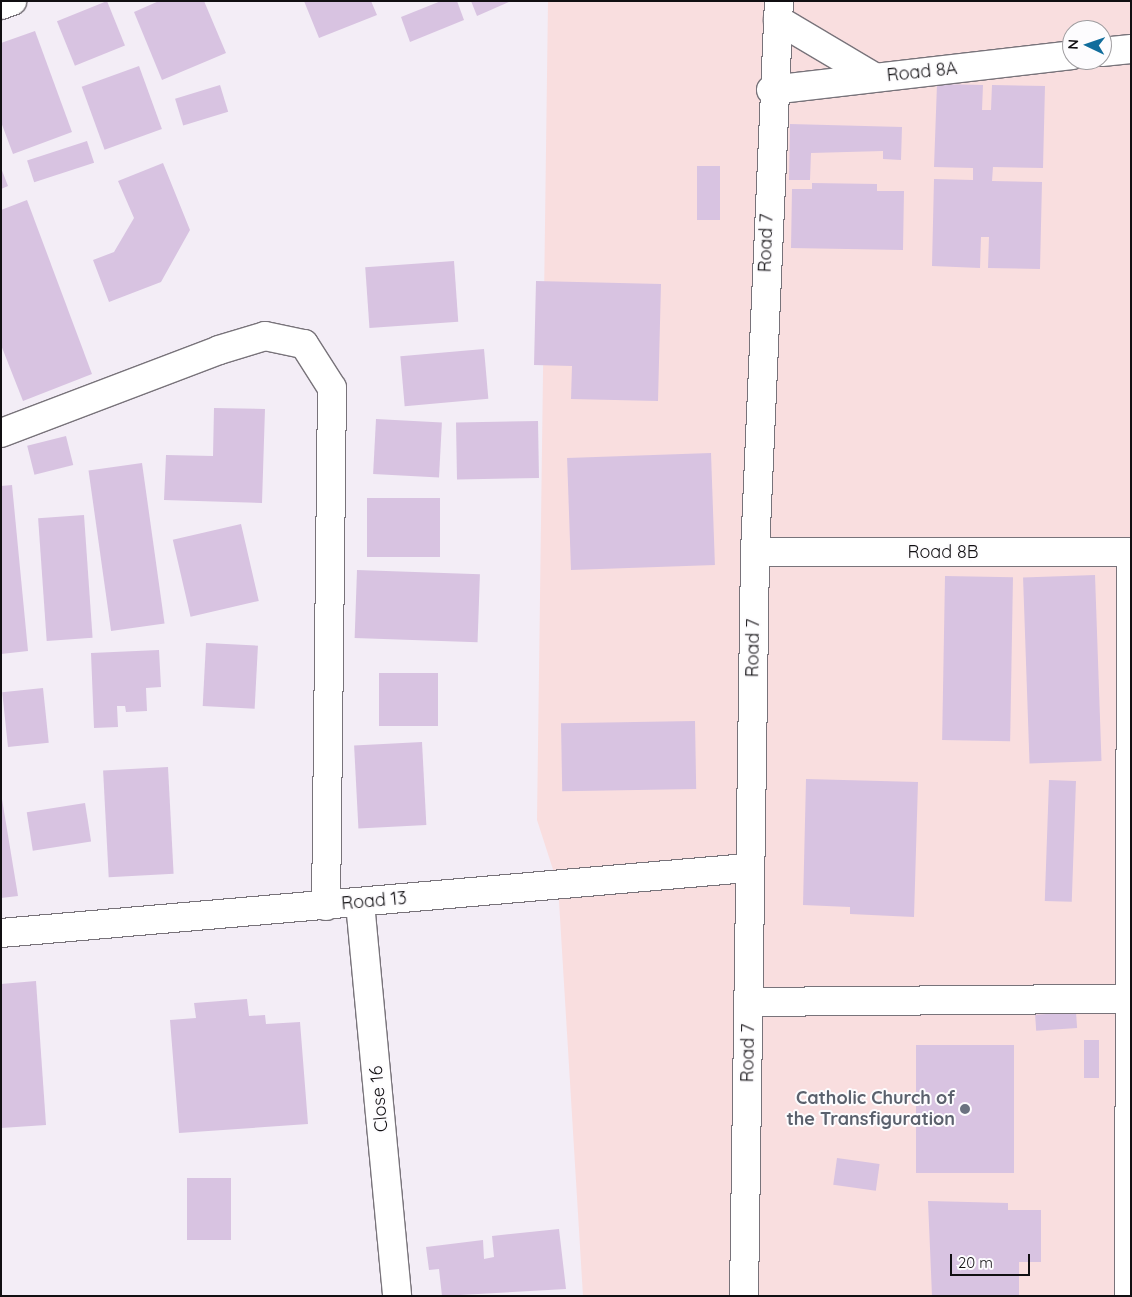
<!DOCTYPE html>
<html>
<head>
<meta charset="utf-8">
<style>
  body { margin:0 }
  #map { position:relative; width:1132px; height:1297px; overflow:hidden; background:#f3edf6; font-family:Quicksand,sans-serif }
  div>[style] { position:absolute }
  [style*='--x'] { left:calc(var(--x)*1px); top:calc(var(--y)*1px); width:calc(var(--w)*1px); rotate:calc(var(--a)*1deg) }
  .commercial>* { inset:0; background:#f9dedf }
  .building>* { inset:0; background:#d8c3e1; transform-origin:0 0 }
  .roads { filter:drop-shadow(1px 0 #78737a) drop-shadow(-1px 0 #78737a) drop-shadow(0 1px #78737a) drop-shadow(0 -1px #78737a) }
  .minor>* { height:28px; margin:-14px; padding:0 14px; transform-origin:14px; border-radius:14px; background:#fff }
  .dots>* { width:14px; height:14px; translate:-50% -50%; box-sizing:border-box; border:2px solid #fdfcfe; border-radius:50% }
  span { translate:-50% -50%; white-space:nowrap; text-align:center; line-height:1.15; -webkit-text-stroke:4px #fdfcfe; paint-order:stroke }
  .street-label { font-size:18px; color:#110f12 }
  .worship-label { font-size:18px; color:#5b616d; font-weight:700 }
  .right { translate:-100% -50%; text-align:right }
  .frame { position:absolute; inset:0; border:2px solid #110f12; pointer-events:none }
  .north { position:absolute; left:1062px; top:20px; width:50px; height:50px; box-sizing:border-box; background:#fdfcfe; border:1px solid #9f9da0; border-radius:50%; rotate:273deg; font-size:14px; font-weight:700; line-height:20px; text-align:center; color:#110f12 }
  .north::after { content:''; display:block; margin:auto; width:18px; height:22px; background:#116d9c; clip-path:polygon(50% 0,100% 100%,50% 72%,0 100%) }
  .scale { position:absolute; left:950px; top:1254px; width:80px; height:22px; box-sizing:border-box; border:2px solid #110f12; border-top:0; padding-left:6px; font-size:15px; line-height:18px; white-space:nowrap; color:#110f12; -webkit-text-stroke:4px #fdfcfe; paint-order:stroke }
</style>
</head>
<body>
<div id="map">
  <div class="commercial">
    <div style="clip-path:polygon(evenodd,548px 1px,1131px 1px,1131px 1296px,583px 1296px,558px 885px,537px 820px,548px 1px,1072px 30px,1102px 30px,1102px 60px,1072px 60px,1072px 30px)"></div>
  </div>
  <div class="building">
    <div style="left:107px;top:1px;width:48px;height:54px;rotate:68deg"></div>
    <div style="clip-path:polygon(159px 1px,204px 1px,226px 53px,162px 80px,134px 12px)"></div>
    <div style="clip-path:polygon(304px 1px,371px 1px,377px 15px,319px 38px)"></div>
    <div style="clip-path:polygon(441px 1px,457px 1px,464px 20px,410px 42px,401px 17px)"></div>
    <div style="clip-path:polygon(471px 1px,511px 1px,477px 16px)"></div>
    <div style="clip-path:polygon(35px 31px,72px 132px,13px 154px,1px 122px,1px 43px)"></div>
    <div style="left:139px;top:66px;width:67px;height:61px;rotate:70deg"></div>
    <div style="clip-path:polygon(937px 84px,983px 85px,982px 110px,991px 110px,992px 85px,1045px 86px,1043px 168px,993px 167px,992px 181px,1042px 182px,1040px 269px,988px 268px,989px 237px,981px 237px,980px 268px,932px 266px,934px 179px,973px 180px,973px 168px,934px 167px)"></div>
    <div style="left:220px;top:85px;width:28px;height:47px;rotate:73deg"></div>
    <div style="clip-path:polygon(790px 124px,902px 127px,901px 160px,883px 159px,883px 151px,811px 153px,810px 180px,789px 180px)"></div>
    <div style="left:87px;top:141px;width:23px;height:63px;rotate:72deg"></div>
    <div style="clip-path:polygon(163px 163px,190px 230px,161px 282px,109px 302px,93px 260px,114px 252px,134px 218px,118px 181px)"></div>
    <div style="left:697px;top:166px;width:23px;height:54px"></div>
    <div style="clip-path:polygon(1px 168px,8px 186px,1px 189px)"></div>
    <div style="clip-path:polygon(812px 183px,877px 184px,877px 191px,904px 191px,903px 250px,791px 248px,792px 189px,812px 189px)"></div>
    <div style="clip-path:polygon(27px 200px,92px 374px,23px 401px,1px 345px,1px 210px)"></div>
    <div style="left:454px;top:261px;width:61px;height:89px;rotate:86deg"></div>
    <div style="clip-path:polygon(536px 281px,661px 284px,658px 401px,571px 399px,572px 366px,534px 365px)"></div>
    <div style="left:484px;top:349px;width:50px;height:84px;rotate:85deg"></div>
    <div style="clip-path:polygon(214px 408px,265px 409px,262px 503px,164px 500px,166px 455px,213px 456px)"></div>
    <div style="left:376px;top:419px;width:66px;height:55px;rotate:3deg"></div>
    <div style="left:538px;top:421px;width:57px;height:82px;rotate:89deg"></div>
    <div style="left:66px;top:436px;width:30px;height:40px;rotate:76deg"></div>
    <div style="left:711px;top:453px;width:112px;height:144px;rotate:88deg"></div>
    <div style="left:142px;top:463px;width:162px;height:54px;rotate:82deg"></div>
    <div style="clip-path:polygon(12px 485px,28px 651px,1px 654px,1px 486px)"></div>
    <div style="left:367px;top:498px;width:73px;height:59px"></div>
    <div style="left:84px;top:515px;width:123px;height:46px;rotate:86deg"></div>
    <div style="left:241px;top:524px;width:79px;height:70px;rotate:77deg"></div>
    <div style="left:357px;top:570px;width:123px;height:68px;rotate:2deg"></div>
    <div style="left:1095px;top:575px;width:186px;height:72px;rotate:88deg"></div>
    <div style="left:945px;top:576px;width:68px;height:164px;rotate:1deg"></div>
    <div style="left:206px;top:643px;width:52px;height:63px;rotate:3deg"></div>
    <div style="clip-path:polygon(159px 650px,161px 687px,146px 688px,147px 711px,126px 712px,125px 706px,117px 706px,118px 727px,94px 728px,91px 653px)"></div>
    <div style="left:379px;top:673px;width:59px;height:53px"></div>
    <div style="left:43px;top:688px;width:55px;height:41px;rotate:84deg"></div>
    <div style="left:695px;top:721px;width:68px;height:134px;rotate:89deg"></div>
    <div style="left:422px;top:742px;width:83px;height:68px;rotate:87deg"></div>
    <div style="left:168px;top:767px;width:107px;height:65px;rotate:87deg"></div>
    <div style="clip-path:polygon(806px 779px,918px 782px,914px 917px,850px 914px,850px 907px,803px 905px)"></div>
    <div style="left:1049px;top:780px;width:27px;height:121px;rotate:2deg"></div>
    <div style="clip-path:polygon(1px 793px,18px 896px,1px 898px)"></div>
    <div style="left:85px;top:803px;width:39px;height:59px;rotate:81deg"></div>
    <div style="clip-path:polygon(36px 981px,46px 1125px,1px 1128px,1px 984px)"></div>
    <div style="clip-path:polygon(247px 999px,249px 1016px,265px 1015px,266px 1024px,300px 1022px,308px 1124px,179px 1133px,170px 1020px,196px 1018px,194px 1003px)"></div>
    <div style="left:1076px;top:1012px;width:16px;height:41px;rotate:86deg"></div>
    <div style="left:1084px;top:1040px;width:15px;height:38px"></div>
    <div style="left:916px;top:1045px;width:98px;height:128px"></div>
    <div style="left:837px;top:1158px;width:43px;height:27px;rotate:8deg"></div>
    <div style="left:187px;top:1178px;width:44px;height:62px"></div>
    <div style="clip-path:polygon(928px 1201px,1008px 1203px,1008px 1210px,1041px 1210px,1041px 1262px,1019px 1262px,1019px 1296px,932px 1296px)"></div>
    <div style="clip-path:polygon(559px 1229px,566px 1289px,442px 1296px,439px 1269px,429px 1270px,426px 1247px,483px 1240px,484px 1259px,494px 1257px,492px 1236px)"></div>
  </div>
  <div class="roads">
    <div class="minor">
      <div style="--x:1;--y:5;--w:12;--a:-20"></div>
      <div style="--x:778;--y:20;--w:112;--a:30.7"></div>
      <div style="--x:1102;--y:52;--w:29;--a:-6"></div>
      <div style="--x:771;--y:90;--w:303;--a:-6.6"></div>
      <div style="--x:1;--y:433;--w:233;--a:-20.8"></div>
      <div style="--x:219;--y:350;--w:48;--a:-16.9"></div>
      <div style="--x:265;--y:336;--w:40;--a:12"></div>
      <div style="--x:304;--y:344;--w:52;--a:57.5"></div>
      <div style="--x:332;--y:388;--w:518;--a:90.66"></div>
      <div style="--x:755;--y:552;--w:376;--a:0"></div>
      <div style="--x:360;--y:903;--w:395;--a:84.6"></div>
      <div style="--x:1;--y:933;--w:749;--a:-4.98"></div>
      <div style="--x:749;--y:1002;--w:381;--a:-0.5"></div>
      <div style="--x:744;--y:1296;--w:744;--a:-89.15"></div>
      <div style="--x:755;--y:552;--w:552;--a:-87.51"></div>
      <div style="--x:1129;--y:1296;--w:738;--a:-89.84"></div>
    </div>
  </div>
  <div class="dots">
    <div style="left:965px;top:1109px;background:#6b7280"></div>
  </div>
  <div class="street-label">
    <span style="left:922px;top:72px;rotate:-6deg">Road 8A</span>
    <span style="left:766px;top:243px;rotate:-88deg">Road 7</span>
    <span style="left:943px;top:552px">Road 8B</span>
    <span style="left:753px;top:648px;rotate:-89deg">Road 7</span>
    <span style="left:374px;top:901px;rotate:-5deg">Road 13</span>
    <span style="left:748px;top:1053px;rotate:-89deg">Road 7</span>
    <span style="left:379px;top:1099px;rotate:-95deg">Close 16</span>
  </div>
  <div class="worship-label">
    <span class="right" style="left:955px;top:1109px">Catholic Church of<br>the Transfiguration</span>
  </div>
  <div class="frame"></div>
  <div class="north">N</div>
  <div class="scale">20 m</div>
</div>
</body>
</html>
